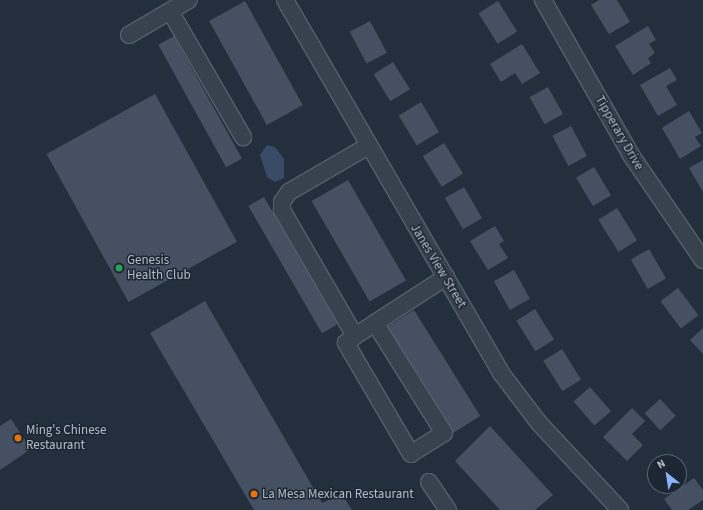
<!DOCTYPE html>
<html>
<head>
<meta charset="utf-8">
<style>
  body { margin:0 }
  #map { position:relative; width:703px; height:510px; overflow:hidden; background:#242f3e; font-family:"Source Sans 3",sans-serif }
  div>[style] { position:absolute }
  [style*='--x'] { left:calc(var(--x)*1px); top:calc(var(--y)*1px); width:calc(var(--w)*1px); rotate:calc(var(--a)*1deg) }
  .water>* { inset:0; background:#394c67 }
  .building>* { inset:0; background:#455162; transform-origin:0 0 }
  .roads { filter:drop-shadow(1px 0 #565f6c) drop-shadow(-1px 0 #565f6c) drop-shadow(0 1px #565f6c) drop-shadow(0 -1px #565f6c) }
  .minor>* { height:16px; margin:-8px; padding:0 8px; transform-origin:8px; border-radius:8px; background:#38414e }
  .dots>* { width:11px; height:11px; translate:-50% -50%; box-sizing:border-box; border:2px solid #1d2633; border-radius:50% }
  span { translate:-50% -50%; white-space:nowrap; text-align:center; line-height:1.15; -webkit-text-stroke:3px #1d2633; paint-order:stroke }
  .street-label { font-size:13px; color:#b4bcc9 }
  .poi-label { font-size:13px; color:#b4bcc9 }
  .left { translate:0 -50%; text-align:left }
  .north { position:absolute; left:647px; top:454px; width:40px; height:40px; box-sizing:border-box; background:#1d2633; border:1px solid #59626f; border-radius:50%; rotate:330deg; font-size:11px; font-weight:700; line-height:16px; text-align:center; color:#b4bcc9 }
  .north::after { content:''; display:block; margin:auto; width:14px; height:18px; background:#8ab4f8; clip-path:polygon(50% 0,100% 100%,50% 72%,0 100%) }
</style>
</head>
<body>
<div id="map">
  <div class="water">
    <div style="clip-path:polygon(267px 145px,275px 147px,284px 159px,284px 178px,275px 182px,267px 177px,260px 155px)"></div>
  </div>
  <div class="building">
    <div style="clip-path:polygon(599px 0,617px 0,630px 22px,609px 34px,591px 5px)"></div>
    <div style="left:245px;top:1px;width:119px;height:41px;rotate:61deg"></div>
    <div style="left:498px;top:1px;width:36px;height:23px;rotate:58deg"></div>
    <div style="left:370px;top:21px;width:36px;height:23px;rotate:62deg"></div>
    <div style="clip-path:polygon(648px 26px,656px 40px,649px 44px,655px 53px,648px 58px,651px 63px,633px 75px,615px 46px)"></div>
    <div style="left:174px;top:36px;width:140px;height:18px;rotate:61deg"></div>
    <div style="clip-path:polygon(522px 44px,540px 73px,522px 84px,515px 73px,501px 82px,490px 64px)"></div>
    <div style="left:393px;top:62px;width:32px;height:23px;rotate:58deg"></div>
    <div style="clip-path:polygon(670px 68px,677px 80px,666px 86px,677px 105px,658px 116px,640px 85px)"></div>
    <div style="left:548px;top:87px;width:31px;height:21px;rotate:61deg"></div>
    <div style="left:155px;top:94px;width:169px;height:124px;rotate:61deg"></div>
    <div style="left:421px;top:102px;width:35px;height:26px;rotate:59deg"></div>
    <div style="clip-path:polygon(689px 111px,702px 133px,695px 137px,701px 146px,680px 159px,662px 128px)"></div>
    <div style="left:571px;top:126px;width:34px;height:21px;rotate:62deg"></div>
    <div style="left:444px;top:143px;width:36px;height:25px;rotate:58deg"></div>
    <div style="clip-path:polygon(703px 160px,703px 192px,689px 168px)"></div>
    <div style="left:594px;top:167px;width:33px;height:21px;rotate:59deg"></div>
    <div style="left:348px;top:180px;width:116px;height:42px;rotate:60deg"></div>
    <div style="left:464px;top:187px;width:36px;height:22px;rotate:60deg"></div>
    <div style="left:264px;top:197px;width:147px;height:18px;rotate:60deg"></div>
    <div style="left:617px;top:208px;width:38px;height:22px;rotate:58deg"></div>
    <div style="clip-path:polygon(495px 226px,504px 241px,499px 244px,508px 258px,488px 270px,470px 241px)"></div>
    <div style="left:649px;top:249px;width:34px;height:21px;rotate:60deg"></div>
    <div style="left:514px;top:270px;width:33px;height:23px;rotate:61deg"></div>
    <div style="left:678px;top:288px;width:34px;height:22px;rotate:53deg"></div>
    <div style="clip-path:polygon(205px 301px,322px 503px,342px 494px,352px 510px,254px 510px,150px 333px)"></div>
    <div style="left:535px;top:309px;width:36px;height:22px;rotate:58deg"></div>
    <div style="left:414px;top:310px;width:125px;height:34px;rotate:58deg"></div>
    <div style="clip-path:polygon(703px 328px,703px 354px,690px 340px)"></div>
    <div style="left:562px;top:349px;width:36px;height:22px;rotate:58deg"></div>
    <div style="left:590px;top:387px;width:32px;height:22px;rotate:49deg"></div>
    <div style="left:660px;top:399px;width:23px;height:21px;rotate:47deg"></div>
    <div style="clip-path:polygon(632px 408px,645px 421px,632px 434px,643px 445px,627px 461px,603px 437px)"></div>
    <div style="clip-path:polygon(11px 419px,31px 449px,0 470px,0 426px)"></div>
    <div style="clip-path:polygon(490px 426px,553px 495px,535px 510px,500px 510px,455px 461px)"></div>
    <div style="clip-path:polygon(694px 478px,703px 490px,703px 500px,688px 510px,672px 510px,664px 499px)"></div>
  </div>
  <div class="roads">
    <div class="minor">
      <div style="--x:285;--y:0;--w:431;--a:59.9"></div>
      <div style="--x:501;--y:373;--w:63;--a:52.8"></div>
      <div style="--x:539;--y:423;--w:119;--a:47"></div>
      <div style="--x:543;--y:0;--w:178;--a:60.4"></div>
      <div style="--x:631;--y:155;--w:127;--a:55.6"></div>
      <div style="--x:170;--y:11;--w:146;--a:59.9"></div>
      <div style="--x:129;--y:35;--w:69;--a:-30.3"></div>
      <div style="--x:375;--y:323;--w:130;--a:57.9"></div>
      <div style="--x:444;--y:433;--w:39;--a:148"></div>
      <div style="--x:411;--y:454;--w:129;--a:-120.4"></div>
      <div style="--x:346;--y:343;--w:11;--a:-38"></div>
      <div style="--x:355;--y:336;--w:24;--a:-33"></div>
      <div style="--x:375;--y:323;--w:85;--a:-32.9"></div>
      <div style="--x:355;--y:336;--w:146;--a:-120.1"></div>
      <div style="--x:282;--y:210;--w:8;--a:-90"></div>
      <div style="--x:282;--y:202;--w:12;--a:-55"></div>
      <div style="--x:289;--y:192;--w:91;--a:-30.2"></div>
      <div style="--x:429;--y:482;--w:34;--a:56"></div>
    </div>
  </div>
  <div class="dots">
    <div style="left:119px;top:268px;background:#2e9e5b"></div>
    <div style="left:18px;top:438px;background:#e8710a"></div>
    <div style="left:254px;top:494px;background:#e8710a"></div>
  </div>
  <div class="street-label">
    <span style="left:619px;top:133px;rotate:60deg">Tipperary Drive</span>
    <span style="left:438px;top:266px;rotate:59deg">Janes View Street</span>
  </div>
  <div class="poi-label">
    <span class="left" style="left:127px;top:268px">Genesis<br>Health Club</span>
    <span class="left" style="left:26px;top:438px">Ming's Chinese<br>Restaurant</span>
    <span class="left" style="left:262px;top:494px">La Mesa Mexican Restaurant</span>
  </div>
  <div class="north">N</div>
</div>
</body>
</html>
